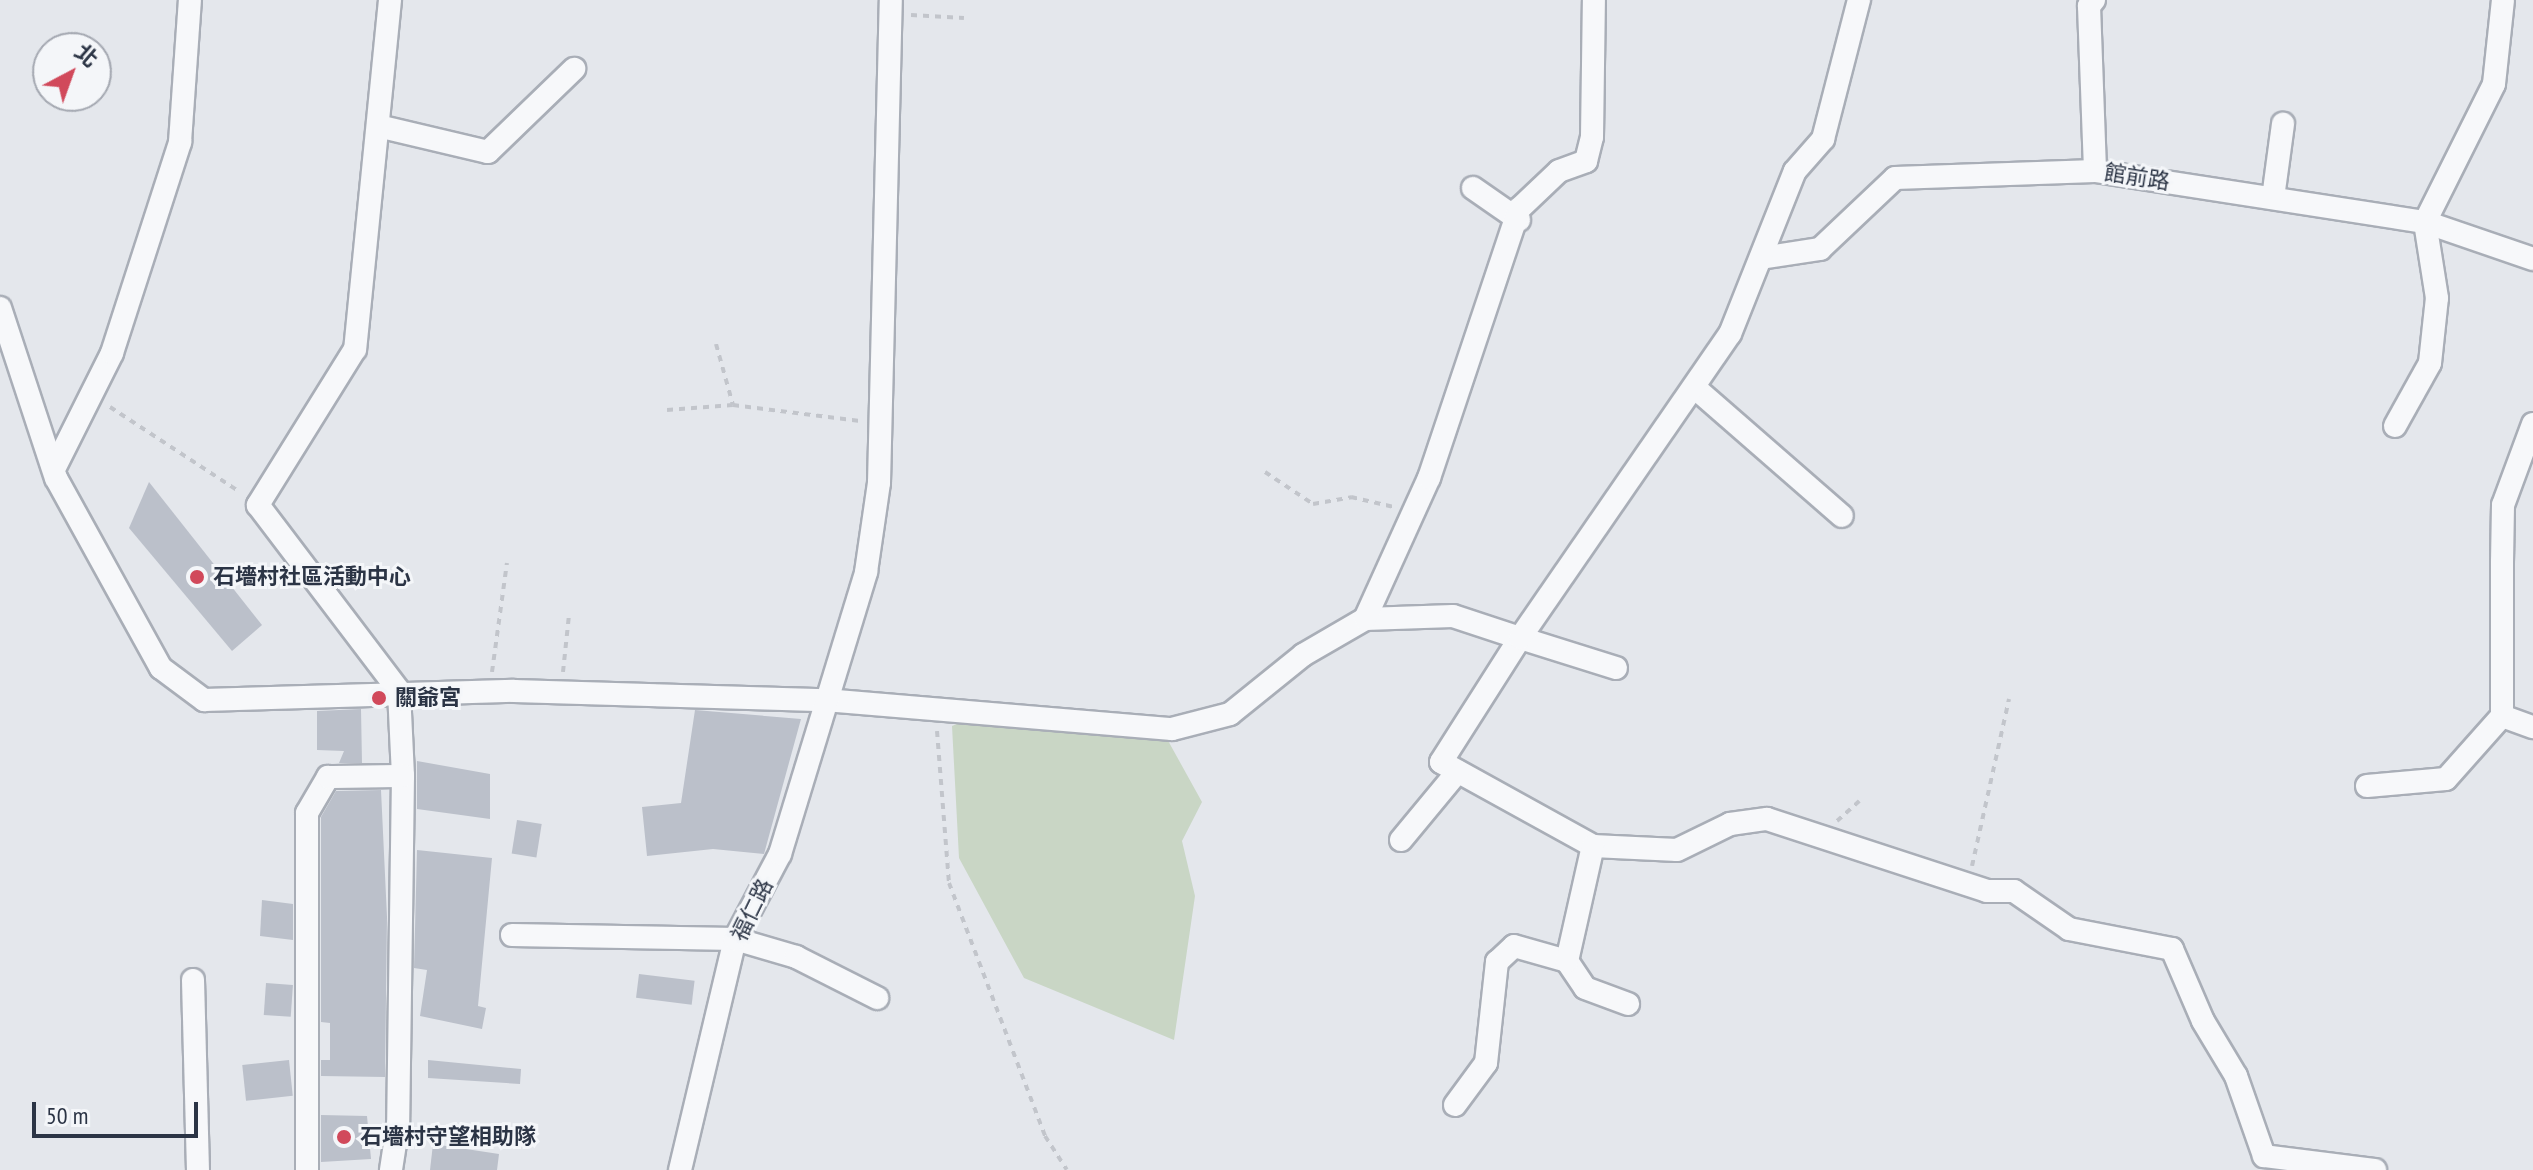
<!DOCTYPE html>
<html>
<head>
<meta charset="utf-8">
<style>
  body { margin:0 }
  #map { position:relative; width:2533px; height:1170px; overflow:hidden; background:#e4e7ec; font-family:"PT Sans Narrow","Noto Sans TC",sans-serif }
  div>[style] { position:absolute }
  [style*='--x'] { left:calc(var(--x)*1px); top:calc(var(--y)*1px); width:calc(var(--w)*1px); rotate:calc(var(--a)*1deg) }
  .green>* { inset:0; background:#c9d6c5 }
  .building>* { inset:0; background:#bbc0ca; transform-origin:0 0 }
  .path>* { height:4px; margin-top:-2px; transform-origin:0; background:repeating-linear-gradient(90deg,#c2c5cb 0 6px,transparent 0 12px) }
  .roads { filter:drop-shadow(2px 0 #a9aeb7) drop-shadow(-2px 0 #a9aeb7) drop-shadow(0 2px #a9aeb7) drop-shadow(0 -2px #a9aeb7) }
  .minor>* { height:22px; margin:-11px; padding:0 11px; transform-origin:11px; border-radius:11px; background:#f7f8fa }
  .dots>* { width:22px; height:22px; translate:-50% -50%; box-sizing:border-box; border:4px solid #f4f6f9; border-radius:50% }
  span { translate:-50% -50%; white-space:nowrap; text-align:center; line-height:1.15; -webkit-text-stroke:6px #f4f6f9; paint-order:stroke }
  .street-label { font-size:22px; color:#2b3445 }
  .poi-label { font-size:22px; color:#2b3445; font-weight:700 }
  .left { translate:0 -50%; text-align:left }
  .north { position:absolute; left:32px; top:32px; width:80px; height:80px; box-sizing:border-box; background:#f4f6f9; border:2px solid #a4a8b1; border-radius:50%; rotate:41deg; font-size:22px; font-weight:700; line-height:32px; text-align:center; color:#2b3445 }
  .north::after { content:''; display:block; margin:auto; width:28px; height:36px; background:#d1495b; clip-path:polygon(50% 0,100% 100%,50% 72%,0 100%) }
  .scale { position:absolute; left:32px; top:1102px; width:166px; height:36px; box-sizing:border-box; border:4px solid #2b3445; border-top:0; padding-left:10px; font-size:24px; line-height:28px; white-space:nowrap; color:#2b3445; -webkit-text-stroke:6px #f4f6f9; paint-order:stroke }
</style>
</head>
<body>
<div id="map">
  <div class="green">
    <div style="clip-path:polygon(972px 718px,1166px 737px,1202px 802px,1182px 841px,1195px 896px,1174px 1040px,1024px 978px,959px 858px,952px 726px)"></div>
  </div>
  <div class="building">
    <div style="clip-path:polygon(149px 482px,262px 625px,232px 651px,129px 528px)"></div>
    <div style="clip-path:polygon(361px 709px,362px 763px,339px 763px,344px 751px,317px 750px,317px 711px)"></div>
    <div style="clip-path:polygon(695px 710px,801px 719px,764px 854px,713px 849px,647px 856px,642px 807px,681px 803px)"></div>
    <div style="clip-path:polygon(417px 761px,490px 774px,490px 819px,417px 809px)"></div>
    <div style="clip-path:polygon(381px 790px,387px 917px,385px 1077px,321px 1076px,321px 1060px,330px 1060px,330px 1023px,321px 1022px,321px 817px,336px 791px)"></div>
    <div style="left:517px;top:820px;width:25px;height:34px;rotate:9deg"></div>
    <div style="clip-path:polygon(417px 850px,492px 858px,478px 1006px,486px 1008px,482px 1029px,420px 1016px,427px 970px,414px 968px)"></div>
    <div style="clip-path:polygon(262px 900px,293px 904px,293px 940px,260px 936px)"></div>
    <div style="left:639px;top:974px;width:56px;height:24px;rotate:7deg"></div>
    <div style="left:266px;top:983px;width:27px;height:32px;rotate:4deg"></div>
    <div style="left:289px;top:1060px;width:36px;height:47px;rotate:84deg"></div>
    <div style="clip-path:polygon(428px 1060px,521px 1069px,520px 1084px,428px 1078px)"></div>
    <div style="clip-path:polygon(321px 1115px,367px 1116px,371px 1159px,321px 1162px)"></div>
    <div style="clip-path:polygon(433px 1144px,499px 1154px,497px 1170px,430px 1170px)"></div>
  </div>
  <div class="path">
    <div style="--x:911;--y:15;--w:53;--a:3.2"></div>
    <div style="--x:716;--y:344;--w:63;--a:74.4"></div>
    <div style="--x:110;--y:407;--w:155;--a:33.2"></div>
    <div style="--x:667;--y:410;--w:66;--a:-4.3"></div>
    <div style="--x:733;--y:405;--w:128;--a:7.2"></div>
    <div style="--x:1265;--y:472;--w:58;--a:33.7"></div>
    <div style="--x:1313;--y:504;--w:39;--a:-10"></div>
    <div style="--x:1351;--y:497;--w:44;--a:13.1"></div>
    <div style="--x:492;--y:672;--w:110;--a:-82.2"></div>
    <div style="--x:563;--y:672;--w:57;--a:-84"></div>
    <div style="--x:937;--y:731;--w:152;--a:85.5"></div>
    <div style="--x:949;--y:883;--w:271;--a:69.2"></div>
    <div style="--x:1045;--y:1136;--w:40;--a:57.1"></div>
    <div style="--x:1837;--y:821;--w:30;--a:-42"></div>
    <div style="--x:1972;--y:866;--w:171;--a:-77.5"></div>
  </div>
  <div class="roads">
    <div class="minor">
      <div style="--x:390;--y:0;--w:351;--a:95.7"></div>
      <div style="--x:355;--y:349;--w:184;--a:121.9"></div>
      <div style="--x:258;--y:505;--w:233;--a:52.8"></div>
      <div style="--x:399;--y:691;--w:85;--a:87.3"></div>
      <div style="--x:403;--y:776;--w:348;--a:90.8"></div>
      <div style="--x:398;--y:1124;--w:47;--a:98.7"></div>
      <div style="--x:2094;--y:0;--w:8;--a:130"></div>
      <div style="--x:2089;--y:6;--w:165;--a:87.9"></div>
      <div style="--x:378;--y:126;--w:113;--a:13.3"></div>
      <div style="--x:488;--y:152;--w:120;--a:-44"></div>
      <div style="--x:1473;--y:188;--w:56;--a:34.8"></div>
      <div style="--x:2273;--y:198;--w:75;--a:-82.3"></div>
      <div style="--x:1761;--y:258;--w:60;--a:-8.7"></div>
      <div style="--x:1820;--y:249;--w:103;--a:-43.4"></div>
      <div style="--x:1895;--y:178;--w:200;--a:-2"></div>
      <div style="--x:2095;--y:171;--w:334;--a:8.8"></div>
      <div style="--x:2425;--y:222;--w:114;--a:18.9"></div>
      <div style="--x:0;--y:308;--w:179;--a:71.8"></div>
      <div style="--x:56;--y:478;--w:217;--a:61.1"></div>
      <div style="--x:161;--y:668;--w:54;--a:36.7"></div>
      <div style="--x:204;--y:700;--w:310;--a:-1.7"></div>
      <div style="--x:514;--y:691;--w:311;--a:1.7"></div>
      <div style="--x:825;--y:700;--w:348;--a:4.8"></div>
      <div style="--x:1172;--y:729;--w:60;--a:-14.5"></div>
      <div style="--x:1230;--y:714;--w:94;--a:-38.9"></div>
      <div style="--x:1303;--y:655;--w:72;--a:-30.1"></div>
      <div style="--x:1365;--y:619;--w:88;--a:-2"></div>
      <div style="--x:1453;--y:616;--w:71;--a:18.2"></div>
      <div style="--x:1520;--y:638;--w:147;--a:122.5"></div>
      <div style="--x:1441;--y:762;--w:174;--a:28.9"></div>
      <div style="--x:1593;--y:846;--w:84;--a:2.7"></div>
      <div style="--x:1677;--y:850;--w:59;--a:-26.1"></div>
      <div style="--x:1730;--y:824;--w:37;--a:-8"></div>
      <div style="--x:1767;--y:819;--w:231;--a:18.1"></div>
      <div style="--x:1987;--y:891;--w:27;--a:0"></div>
      <div style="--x:2014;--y:891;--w:67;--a:34.6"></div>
      <div style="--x:2069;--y:929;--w:105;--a:11"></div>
      <div style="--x:2172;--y:949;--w:78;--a:66.7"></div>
      <div style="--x:2203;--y:1021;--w:64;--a:59"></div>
      <div style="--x:2236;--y:1076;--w:85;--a:70.7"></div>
      <div style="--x:2264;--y:1156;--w:112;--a:7.2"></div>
      <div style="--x:1694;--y:387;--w:196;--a:41.1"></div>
      <div style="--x:2533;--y:424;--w:86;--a:110.3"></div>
      <div style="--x:2503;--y:505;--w:57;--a:91"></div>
      <div style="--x:2502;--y:562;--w:154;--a:90"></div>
      <div style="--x:2502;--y:716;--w:33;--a:20"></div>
      <div style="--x:2395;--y:426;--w:72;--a:-60.9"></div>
      <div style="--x:2430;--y:363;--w:65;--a:-83.9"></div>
      <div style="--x:2437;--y:298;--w:77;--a:-99"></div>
      <div style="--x:2425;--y:222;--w:154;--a:-63.4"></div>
      <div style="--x:2494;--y:84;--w:84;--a:-83.9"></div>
      <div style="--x:54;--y:469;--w:130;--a:-63.4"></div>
      <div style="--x:112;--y:353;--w:222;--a:-72.1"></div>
      <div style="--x:180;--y:142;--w:142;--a:-86"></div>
      <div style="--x:1365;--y:619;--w:155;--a:-65.6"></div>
      <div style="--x:1429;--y:478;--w:284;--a:-71.5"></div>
      <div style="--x:1519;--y:209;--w:55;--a:-43.5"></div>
      <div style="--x:1559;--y:171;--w:29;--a:-20"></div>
      <div style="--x:1586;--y:161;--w:25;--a:-76"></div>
      <div style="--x:1592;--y:137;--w:137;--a:-89.2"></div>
      <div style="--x:1616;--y:668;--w:101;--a:-162.6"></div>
      <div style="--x:1520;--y:638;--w:369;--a:-55.4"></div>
      <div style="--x:1730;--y:334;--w:175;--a:-68.3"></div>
      <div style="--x:1795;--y:171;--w:43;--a:-48.8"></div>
      <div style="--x:1823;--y:139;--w:144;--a:-75.5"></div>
      <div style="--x:2367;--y:786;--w:79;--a:-5.1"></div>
      <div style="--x:2446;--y:779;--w:84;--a:-48.4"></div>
      <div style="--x:1401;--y:840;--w:89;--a:-50.4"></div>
      <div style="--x:512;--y:935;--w:223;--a:1"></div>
      <div style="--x:735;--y:939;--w:64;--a:16.4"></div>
      <div style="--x:796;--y:957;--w:91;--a:26.8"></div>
      <div style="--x:1567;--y:961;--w:32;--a:56"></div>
      <div style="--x:1585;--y:988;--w:46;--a:20.4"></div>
      <div style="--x:193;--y:980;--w:190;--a:88.5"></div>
      <div style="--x:1455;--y:1105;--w:52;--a:-53.6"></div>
      <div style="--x:1486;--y:1063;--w:102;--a:-83.8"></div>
      <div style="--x:1497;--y:962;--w:23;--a:-43"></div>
      <div style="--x:1514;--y:946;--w:55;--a:15.8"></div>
      <div style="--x:1567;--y:961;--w:118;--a:-77.3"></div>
      <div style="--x:307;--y:1170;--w:357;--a:-90"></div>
      <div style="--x:307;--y:813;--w:42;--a:-59.7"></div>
      <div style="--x:328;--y:777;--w:75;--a:-0.8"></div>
      <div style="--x:680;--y:1170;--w:237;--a:-76.6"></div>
      <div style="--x:735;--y:939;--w:96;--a:-62.1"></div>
      <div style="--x:780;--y:854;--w:295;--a:-73"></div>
      <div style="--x:866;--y:572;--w:90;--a:-81.7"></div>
      <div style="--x:879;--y:483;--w:483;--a:-88.6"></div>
    </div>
  </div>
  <div class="dots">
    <div style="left:197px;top:577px;background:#d1495b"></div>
    <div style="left:379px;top:698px;background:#d1495b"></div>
    <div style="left:344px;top:1137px;background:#d1495b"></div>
  </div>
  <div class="street-label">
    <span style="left:2137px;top:177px;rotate:9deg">館前路</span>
    <span style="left:752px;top:910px;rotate:-64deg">福仁路</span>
  </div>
  <div class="poi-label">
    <span class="left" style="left:213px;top:577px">石墻村社區活動中心</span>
    <span class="left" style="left:395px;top:698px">關爺宮</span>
    <span class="left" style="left:360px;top:1137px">石墻村守望相助隊</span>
  </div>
  <div class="north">北</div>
  <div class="scale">50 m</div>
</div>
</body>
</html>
